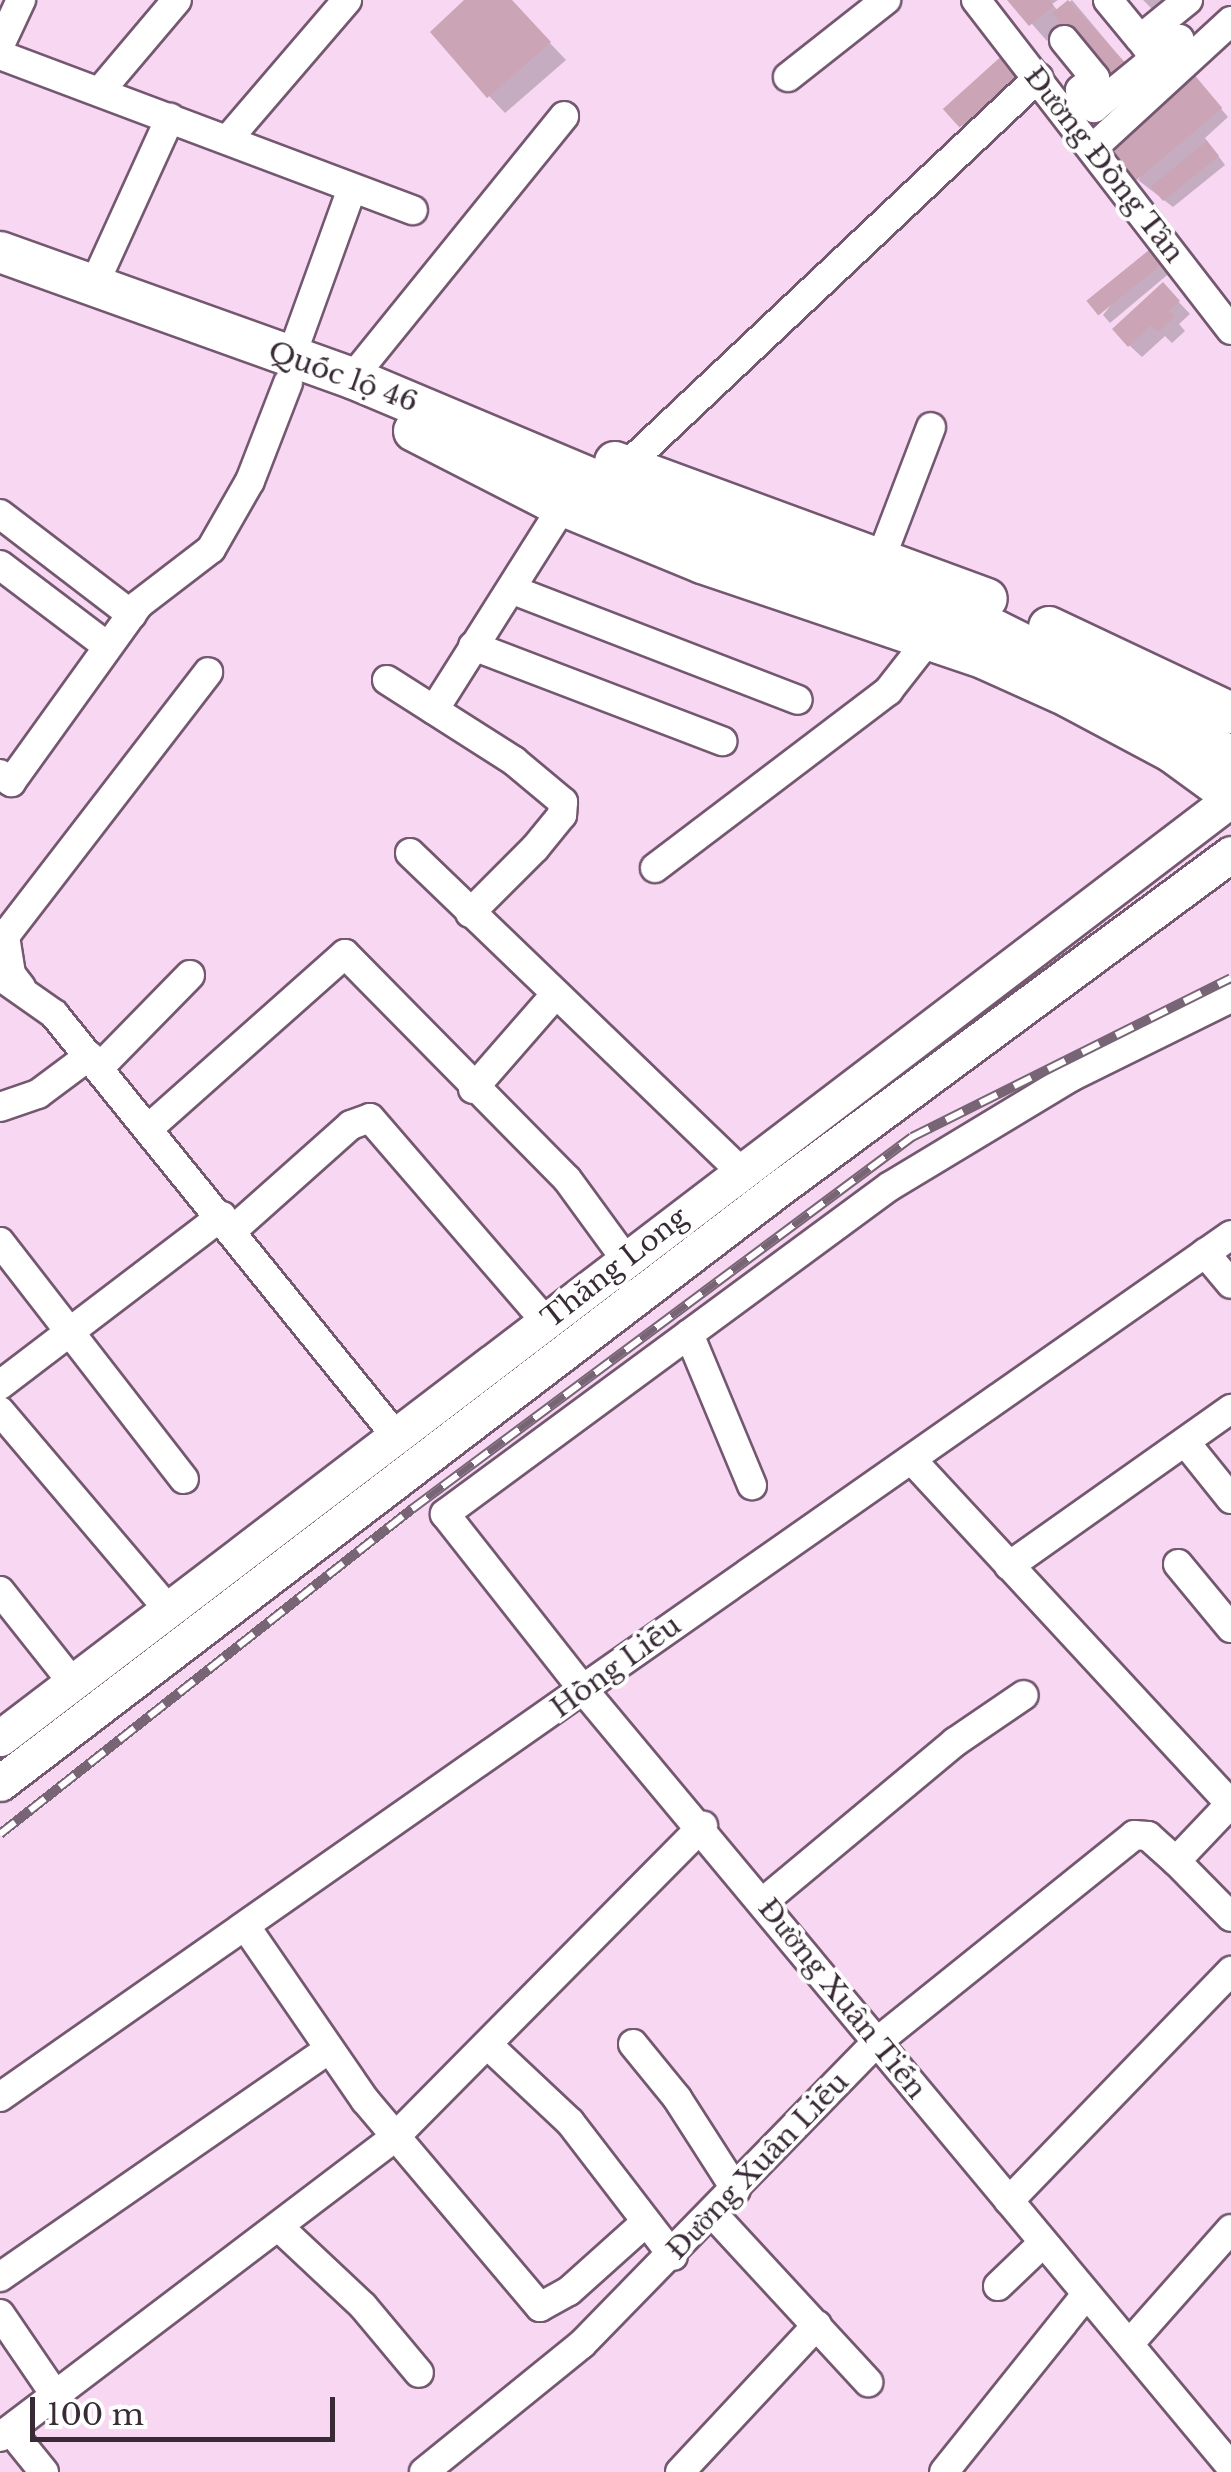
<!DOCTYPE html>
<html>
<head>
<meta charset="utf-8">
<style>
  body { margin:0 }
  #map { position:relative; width:1231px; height:2472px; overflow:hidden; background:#f7d7f2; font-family:"Libre Baskerville",serif }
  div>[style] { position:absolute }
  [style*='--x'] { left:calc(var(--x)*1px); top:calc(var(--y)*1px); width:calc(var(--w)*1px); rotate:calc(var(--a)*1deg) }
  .shadow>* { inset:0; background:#0003 }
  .building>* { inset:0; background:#cba5b5; transform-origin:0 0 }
  .roads { filter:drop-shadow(2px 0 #745870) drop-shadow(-2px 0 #745870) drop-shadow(0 2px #745870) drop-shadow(0 -2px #745870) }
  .minor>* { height:28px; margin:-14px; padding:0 14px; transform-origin:14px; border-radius:14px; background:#fff }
  .major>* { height:35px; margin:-17.5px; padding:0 17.5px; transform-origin:17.5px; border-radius:17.5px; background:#fff }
  .highway>* { height:40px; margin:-20px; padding:0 20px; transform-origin:20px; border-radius:20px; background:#fff }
  .rail>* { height:10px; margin-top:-5px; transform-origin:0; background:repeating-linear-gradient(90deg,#fff 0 19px,#776474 0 38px); box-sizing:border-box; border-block:2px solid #776474 }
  span { translate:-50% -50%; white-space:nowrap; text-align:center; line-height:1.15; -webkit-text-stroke:8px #fff; paint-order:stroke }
  .street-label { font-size:28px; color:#382b36 }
  .scale { position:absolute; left:30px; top:2397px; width:305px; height:45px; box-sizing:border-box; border:5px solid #382b36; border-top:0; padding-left:12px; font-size:30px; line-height:35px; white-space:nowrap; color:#382b36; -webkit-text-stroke:8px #fff; paint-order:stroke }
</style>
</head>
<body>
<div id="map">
  <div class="shadow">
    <div style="clip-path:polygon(467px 0,509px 0,566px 60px,505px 113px,489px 96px)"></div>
    <div style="clip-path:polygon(1011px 0,1058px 0,1052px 4px,1058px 11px,1072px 0,1140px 81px,1065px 26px,1047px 41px)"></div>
    <div style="clip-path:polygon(1143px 0,1165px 0,1153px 10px)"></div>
    <div style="clip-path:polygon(1006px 55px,1033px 84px,974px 138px,962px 126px)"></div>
    <div style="clip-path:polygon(1199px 83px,1228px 117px,1205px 138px,1225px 165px,1173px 207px,1138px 180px)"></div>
    <div style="clip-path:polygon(1154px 250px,1172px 271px,1110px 323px,1103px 315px)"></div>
    <div style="clip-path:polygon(1175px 298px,1190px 314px,1179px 324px,1185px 331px,1172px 343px,1165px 336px,1142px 357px,1129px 345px)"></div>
  </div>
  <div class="building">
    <div style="clip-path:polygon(464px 0,512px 0,551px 42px,487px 98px,430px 32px)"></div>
    <div style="clip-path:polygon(1007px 0,1049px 0,1054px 6px,1029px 26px)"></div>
    <div style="clip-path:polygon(1068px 0,1130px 68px,1109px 84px,1052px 13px)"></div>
    <div style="left:1006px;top:52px;width:25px;height:85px;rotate:48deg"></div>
    <div style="left:1192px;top:72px;width:47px;height:113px;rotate:50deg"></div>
    <div style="left:1207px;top:141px;width:19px;height:72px;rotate:51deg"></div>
    <div style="left:1154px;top:246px;width:19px;height:87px;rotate:51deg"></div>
    <div style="clip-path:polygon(1163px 282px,1180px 301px,1169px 310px,1175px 317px,1158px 332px,1151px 325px,1128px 347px,1112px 329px)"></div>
  </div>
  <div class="roads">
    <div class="minor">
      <div style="--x:976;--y:0;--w:417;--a:52.3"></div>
      <div style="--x:1108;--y:0;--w:50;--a:50.6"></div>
      <div style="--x:1140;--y:39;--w:62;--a:-39.1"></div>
      <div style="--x:1064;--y:40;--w:49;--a:50.8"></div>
      <div style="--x:1095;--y:78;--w:19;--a:141"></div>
      <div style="--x:1080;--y:90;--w:23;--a:52"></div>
      <div style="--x:1094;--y:108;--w:79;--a:-39.3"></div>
      <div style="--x:1144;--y:44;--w:18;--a:52"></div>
      <div style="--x:1155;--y:58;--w:31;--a:-38"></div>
      <div style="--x:0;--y:45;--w:50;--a:-65"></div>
      <div style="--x:0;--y:55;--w:441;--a:20.6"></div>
      <div style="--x:788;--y:77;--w:125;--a:-38.2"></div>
      <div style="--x:100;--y:91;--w:119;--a:-49.8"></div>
      <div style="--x:228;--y:139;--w:183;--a:-49.4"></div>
      <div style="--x:1094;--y:147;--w:186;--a:-42.6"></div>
      <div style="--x:93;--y:287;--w:186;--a:-65.5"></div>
      <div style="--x:291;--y:357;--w:177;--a:-70.1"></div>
      <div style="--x:352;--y:378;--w:337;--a:-51"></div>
      <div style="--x:627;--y:465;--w:565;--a:-43.28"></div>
      <div style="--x:0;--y:514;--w:166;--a:37.4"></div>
      <div style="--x:881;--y:558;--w:140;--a:-69.1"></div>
      <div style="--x:0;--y:565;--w:134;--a:37.1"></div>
      <div style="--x:513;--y:590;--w:305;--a:21.1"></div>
      <div style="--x:473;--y:646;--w:267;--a:20.9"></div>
      <div style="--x:387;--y:680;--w:151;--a:32.5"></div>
      <div style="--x:514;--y:761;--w:64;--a:39.9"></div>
      <div style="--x:563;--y:802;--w:13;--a:94"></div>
      <div style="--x:562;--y:815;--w:43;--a:129.3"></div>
      <div style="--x:535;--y:848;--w:92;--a:135"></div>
      <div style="--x:434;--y:710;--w:241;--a:-57.7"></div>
      <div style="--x:0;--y:774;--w:14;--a:36"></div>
      <div style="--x:11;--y:782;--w:218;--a:-54.3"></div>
      <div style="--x:138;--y:605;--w:92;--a:-37.5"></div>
      <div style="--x:211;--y:549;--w:78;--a:-60.2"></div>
      <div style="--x:250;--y:481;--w:105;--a:-68.8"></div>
      <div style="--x:410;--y:853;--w:457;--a:43.9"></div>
      <div style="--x:655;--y:868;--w:293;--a:-37.2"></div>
      <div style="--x:888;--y:691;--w:65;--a:-51.9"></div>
      <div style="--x:0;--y:976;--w:66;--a:35.1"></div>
      <div style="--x:54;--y:1014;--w:542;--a:50.99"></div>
      <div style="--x:21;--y:987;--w:16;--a:-128"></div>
      <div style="--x:11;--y:974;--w:38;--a:-99"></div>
      <div style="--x:5;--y:936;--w:333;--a:-52.4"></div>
      <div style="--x:1231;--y:998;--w:178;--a:153.7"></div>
      <div style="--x:1071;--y:1077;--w:211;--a:148.9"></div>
      <div style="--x:890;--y:1186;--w:553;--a:143.61"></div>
      <div style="--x:445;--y:1514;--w:228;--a:51.8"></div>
      <div style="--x:586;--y:1693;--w:1008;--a:50.19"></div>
      <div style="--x:99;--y:1068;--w:130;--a:-45.6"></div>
      <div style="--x:473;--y:1089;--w:126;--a:-48.9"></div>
      <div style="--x:0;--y:1107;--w:40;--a:-18.9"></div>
      <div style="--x:38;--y:1094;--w:64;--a:-36.7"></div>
      <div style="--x:149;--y:1128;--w:262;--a:-41.6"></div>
      <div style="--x:345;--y:954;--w:316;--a:45.4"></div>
      <div style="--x:567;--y:1179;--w:100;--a:53.9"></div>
      <div style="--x:233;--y:1230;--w:158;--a:-41.7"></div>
      <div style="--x:351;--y:1125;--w:20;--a:-20"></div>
      <div style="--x:370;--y:1118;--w:269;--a:49.2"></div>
      <div style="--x:0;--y:1242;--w:300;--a:52.2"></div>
      <div style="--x:1205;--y:1253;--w:40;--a:50"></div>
      <div style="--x:689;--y:1334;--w:164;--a:67.4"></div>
      <div style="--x:0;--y:1385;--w:279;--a:-37.3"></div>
      <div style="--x:0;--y:1411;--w:260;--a:49.7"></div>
      <div style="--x:1186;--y:1443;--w:72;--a:51.2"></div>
      <div style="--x:912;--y:1460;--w:468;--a:47.2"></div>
      <div style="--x:1178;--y:1564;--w:83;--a:50.4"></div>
      <div style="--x:1009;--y:1566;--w:272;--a:-35.3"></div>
      <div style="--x:0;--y:1591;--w:116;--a:51.6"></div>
      <div style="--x:1176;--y:1861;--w:78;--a:45.5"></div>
      <div style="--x:763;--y:1902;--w:250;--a:-39.8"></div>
      <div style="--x:955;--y:1742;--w:83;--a:-34.3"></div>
      <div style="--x:246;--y:1927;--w:210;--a:55.5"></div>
      <div style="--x:365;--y:2100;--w:271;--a:49.8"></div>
      <div style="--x:540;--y:2307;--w:33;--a:-29"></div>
      <div style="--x:569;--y:2291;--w:103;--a:-41.9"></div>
      <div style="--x:633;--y:2044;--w:70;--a:50.8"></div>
      <div style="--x:677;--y:2098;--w:109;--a:57.3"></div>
      <div style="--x:489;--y:2046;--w:111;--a:43.2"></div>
      <div style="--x:570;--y:2122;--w:169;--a:52.5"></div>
      <div style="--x:0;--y:2097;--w:1503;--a:-35"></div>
      <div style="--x:1009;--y:2201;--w:320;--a:-46"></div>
      <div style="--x:713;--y:2214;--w:229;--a:47.3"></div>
      <div style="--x:281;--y:2229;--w:112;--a:43.2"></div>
      <div style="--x:363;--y:2306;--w:87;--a:50.1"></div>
      <div style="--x:0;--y:2277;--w:400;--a:-34.7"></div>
      <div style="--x:998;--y:2286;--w:62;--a:-43.7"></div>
      <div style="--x:0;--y:2314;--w:99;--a:55.7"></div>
      <div style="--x:1130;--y:2343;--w:152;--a:-48.5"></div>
      <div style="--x:10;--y:2430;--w:54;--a:51"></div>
      <div style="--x:0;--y:2437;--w:496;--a:-37.2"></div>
      <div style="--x:395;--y:2137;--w:438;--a:-45.3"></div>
      <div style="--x:424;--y:2472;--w:203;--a:-39"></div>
      <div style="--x:582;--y:2344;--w:422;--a:-45.7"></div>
      <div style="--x:877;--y:2042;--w:330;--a:-38.8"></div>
      <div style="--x:1134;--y:1835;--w:14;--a:4"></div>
      <div style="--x:1148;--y:1836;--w:38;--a:42"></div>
      <div style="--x:1176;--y:1861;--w:80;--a:-46.5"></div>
      <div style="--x:680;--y:2472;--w:201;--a:-47"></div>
      <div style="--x:944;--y:2472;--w:227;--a:-51.3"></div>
    </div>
    <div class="major">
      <div style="--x:0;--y:1738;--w:1548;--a:-37.34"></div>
      <div style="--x:0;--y:1783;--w:974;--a:-37.36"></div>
      <div style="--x:774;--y:1192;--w:568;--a:-36.49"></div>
    </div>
    <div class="highway">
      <div style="--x:0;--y:252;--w:374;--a:19.7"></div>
      <div style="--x:352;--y:378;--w:357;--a:22.8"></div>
      <div style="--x:681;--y:516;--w:334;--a:20"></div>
      <div style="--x:995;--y:630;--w:188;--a:26.6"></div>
      <div style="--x:1163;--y:714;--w:81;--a:32.9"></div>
      <div style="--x:414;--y:431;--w:152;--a:27.1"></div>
      <div style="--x:549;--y:500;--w:165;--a:22.4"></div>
      <div style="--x:702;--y:563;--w:299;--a:18.7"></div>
      <div style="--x:985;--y:659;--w:92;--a:24.3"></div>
      <div style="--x:1069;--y:697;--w:117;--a:28.1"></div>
      <div style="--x:1172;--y:752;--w:73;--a:36.1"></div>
      <div style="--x:615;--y:462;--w:396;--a:20.2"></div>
      <div style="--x:1049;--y:627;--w:201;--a:25.3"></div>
    </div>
  </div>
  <div class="rail">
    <div style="--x:0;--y:1834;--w:525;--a:-38.27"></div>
    <div style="--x:412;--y:1509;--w:623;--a:-36.65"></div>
    <div style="--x:912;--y:1137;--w:356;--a:-26.5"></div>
  </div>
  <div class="street-label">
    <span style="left:1104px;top:165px;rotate:52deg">Đường Đồng Tân</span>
    <span style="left:343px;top:377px;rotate:20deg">Quốc lộ 46</span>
    <span style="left:615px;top:1268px;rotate:-38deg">Thăng Long</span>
    <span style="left:616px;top:1667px;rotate:-36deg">Hồng Liễu</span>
    <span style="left:842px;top:1999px;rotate:51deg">Đường Xuân Tiến</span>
    <span style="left:758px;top:2166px;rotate:-46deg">Đường Xuân Liễu</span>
  </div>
  <div class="scale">100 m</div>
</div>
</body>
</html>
